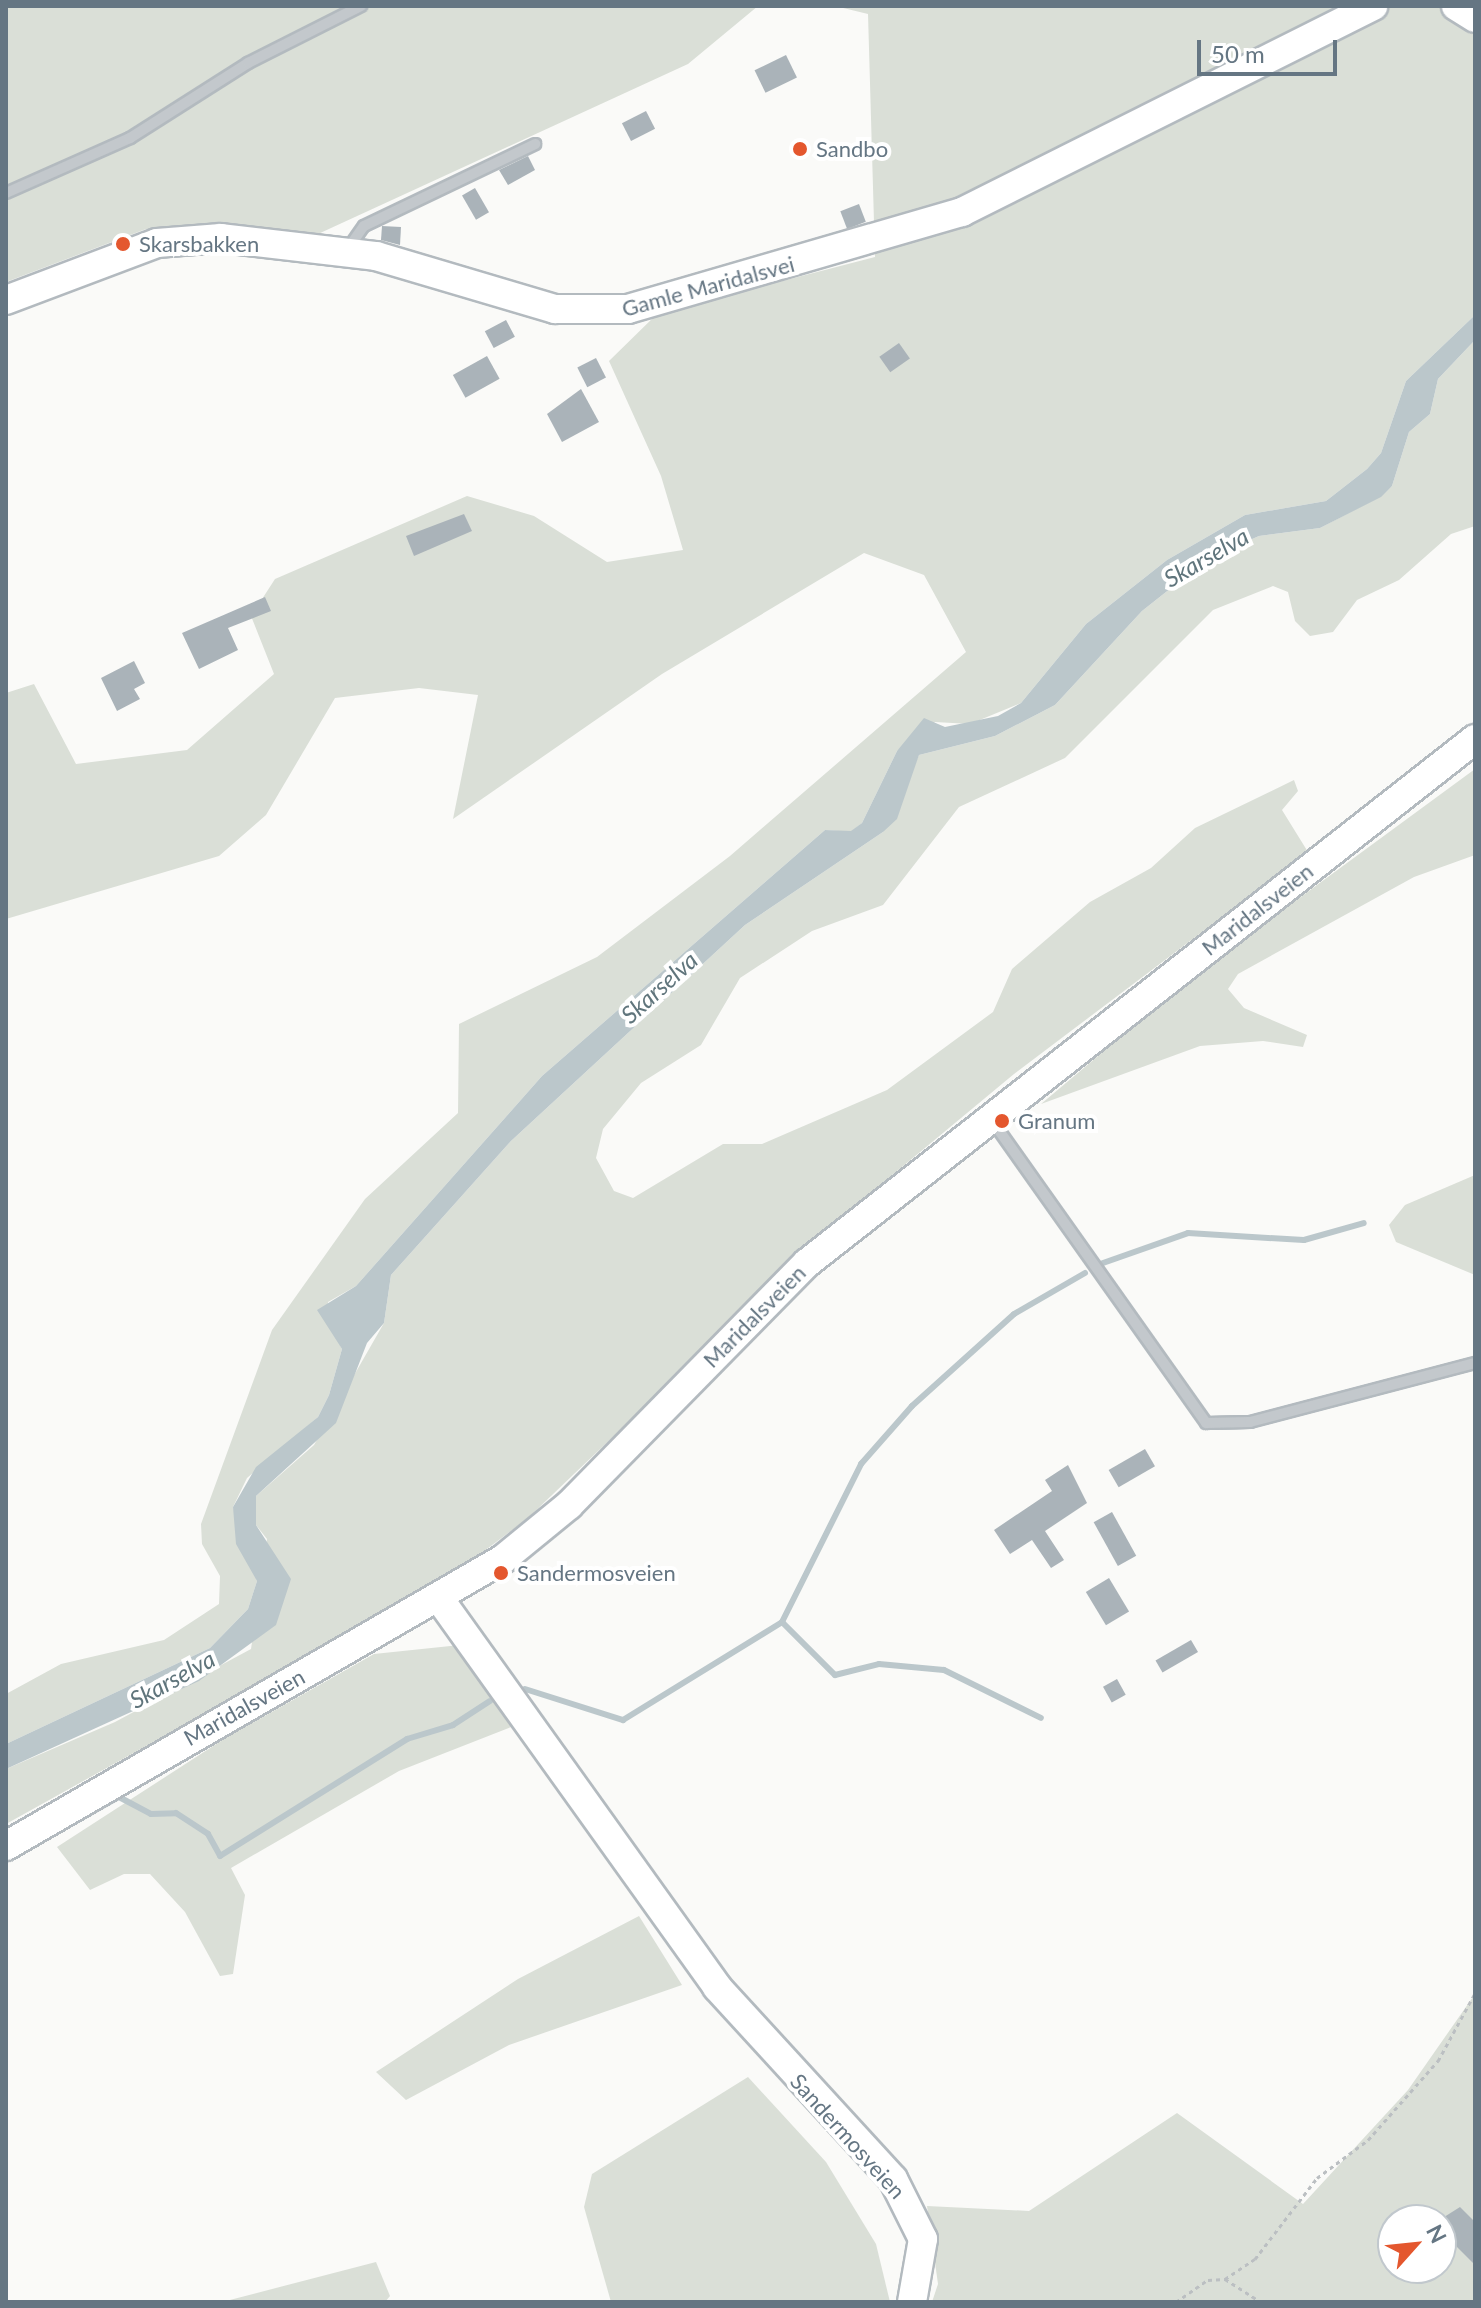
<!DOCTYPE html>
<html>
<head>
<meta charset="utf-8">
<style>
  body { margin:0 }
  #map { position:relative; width:1481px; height:2308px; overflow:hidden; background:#fafaf8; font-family:Lato,sans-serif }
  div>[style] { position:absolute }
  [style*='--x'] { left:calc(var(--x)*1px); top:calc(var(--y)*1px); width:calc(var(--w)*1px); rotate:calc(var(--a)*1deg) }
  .green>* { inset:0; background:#dadfd7 }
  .water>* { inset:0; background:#bbc7cb }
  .stream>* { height:6px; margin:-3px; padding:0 3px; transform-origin:3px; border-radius:3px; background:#bbc7cb }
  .building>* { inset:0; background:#aab3b9; transform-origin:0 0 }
  .path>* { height:3px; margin-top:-1.5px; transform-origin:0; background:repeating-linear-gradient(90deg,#bbbfc2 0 4px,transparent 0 8px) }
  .roads { filter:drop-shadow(2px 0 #b3babf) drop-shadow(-2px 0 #b3babf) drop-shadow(0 2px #b3babf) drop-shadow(0 -2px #b3babf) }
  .lane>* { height:10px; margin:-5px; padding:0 5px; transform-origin:5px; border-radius:5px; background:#c3c8cc }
  .secondary>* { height:28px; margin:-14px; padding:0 14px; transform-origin:14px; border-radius:14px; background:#fff }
  .dots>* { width:22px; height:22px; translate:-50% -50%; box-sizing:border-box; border:4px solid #fff; border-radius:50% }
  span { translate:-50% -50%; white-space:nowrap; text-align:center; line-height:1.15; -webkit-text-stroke:8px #fff; paint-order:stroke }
  .poi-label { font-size:22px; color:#657683 }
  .left { translate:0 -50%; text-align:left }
  .street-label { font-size:22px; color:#657683 }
  .water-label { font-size:24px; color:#60757c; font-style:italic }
  .frame { position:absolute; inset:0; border:8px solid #657683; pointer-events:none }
  .north { position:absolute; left:1377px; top:2204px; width:80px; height:80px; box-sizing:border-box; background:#fff; border:2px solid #c1c8cd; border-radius:50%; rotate:63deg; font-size:22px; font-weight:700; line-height:32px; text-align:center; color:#657683 }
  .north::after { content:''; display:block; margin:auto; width:28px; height:36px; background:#e4572e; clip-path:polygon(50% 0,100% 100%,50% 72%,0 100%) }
  .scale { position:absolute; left:1197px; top:40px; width:140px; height:36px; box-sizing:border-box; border:4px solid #657683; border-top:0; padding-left:10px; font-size:24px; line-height:28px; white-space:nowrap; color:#657683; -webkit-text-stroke:6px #fff; paint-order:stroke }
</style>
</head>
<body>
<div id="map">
  <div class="green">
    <div style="clip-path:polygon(6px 6px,758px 6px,688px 64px,318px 234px,299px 240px,146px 229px,6px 282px)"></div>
    <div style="clip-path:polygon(835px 6px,1475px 6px,1475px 315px,1406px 381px,1381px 453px,1367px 469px,1326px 501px,1245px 515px,1167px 560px,1086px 624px,1021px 703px,970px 724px,935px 722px,897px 751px,862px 823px,851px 832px,825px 830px,542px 1076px,356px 1286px,328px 1302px,327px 1320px,342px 1349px,329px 1395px,318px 1417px,247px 1478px,233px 1507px,257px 1581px,248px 1609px,210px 1648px,6px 1744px,6px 1694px,61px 1664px,164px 1640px,219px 1604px,220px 1576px,202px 1544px,201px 1524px,272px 1330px,365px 1199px,458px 1113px,459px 1024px,597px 957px,730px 856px,966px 652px,924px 575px,864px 553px,662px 674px,453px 819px,478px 695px,419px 688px,335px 698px,266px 815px,219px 856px,6px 919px,6px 693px,34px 684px,76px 764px,187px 750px,274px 674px,251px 616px,275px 579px,467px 496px,534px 516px,607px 562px,683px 550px,661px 476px,609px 361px,658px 313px,875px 257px,868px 14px)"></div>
    <div style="clip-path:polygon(1475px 340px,1475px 526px,1451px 534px,1399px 580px,1357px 600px,1333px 632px,1310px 636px,1295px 621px,1288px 592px,1273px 586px,1213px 610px,1065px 758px,959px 807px,883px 905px,812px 931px,740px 978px,701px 1045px,641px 1083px,603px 1129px,596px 1158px,614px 1191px,633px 1198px,723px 1144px,762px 1144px,887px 1090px,993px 1012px,1012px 969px,1090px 902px,1151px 868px,1195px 828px,1294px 780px,1298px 791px,1282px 810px,1308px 852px,1014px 1074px,849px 1211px,528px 1518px,450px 1577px,6px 1824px,6px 1769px,115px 1722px,251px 1649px,267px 1539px,256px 1525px,256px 1496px,314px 1445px,384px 1323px,391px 1275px,511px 1141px,745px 925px,883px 832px,919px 755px,995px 736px,1055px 705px,1142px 611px,1209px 558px,1259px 536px,1320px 528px,1381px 496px,1392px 486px,1409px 432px,1430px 414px,1438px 379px)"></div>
    <div style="clip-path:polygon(1475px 769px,1475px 855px,1414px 877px,1238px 974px,1228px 989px,1244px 1008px,1307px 1035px,1303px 1047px,1263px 1041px,1200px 1046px,1041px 1104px,1193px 976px)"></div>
    <div style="clip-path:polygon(1475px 1175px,1475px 1275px,1396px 1242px,1389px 1225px,1405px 1205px)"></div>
    <div style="clip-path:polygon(460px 1645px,511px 1727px,399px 1771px,231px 1868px,245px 1895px,233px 1974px,220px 1976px,185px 1912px,150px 1874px,124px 1874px,90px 1890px,57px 1847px,224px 1739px,374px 1654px)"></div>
    <div style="clip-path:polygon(639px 1916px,682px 1985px,509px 2045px,406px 2100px,376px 2072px,518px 1979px)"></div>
    <div style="clip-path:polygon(evenodd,1475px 1994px,1475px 2302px,932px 2302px,938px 2284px,927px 2206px,1029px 2211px,1177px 2113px,1303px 2204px,1408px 2090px,1475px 1994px,1393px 2220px,1441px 2220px,1441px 2268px,1393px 2268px,1393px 2220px)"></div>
    <div style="clip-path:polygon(748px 2077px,826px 2162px,876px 2244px,890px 2302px,611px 2302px,584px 2207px,592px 2174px)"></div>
    <div style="clip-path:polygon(376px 2262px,390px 2296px,385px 2302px,222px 2302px)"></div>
  </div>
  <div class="water">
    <div style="clip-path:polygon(1475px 315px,1475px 340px,1438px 379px,1430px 414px,1409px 432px,1392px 486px,1381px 497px,1320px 528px,1259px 536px,1209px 558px,1142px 611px,1055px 705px,995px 736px,919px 755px,897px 819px,883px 832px,745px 925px,511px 1141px,391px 1275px,384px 1323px,367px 1343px,336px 1423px,256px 1496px,256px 1525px,291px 1579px,276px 1625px,199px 1681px,6px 1769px,6px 1744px,210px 1648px,248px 1609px,257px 1581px,236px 1544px,233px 1507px,256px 1467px,318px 1417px,329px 1395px,342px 1349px,317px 1310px,356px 1286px,542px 1076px,825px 830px,851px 831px,862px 823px,897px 751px,924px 718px,945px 727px,998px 716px,1021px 703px,1086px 624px,1167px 560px,1245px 515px,1326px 501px,1367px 469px,1381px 453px,1406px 381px)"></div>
  </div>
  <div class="stream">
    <div style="--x:1103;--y:1263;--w:90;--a:-19.4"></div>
    <div style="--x:1188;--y:1233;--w:116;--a:3.5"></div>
    <div style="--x:1304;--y:1240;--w:62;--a:-15.8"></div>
    <div style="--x:782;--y:1622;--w:75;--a:45"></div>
    <div style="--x:835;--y:1675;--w:45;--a:-14"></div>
    <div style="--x:879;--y:1664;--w:65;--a:5.3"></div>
    <div style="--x:944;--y:1670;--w:108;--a:26.3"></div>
    <div style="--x:525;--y:1689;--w:103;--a:17.6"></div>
    <div style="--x:623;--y:1720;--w:187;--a:-31.6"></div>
    <div style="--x:782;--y:1622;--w:177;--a:-63.4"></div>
    <div style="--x:861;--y:1464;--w:77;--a:-48.7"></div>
    <div style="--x:912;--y:1406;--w:137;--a:-42"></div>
    <div style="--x:1014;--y:1314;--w:82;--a:-30"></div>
    <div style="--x:23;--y:1851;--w:110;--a:-29.4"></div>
    <div style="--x:119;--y:1797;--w:36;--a:28"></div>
    <div style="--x:151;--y:1814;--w:25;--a:-2"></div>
    <div style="--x:176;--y:1813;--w:38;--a:33"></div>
    <div style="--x:208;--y:1834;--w:25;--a:61"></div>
    <div style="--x:220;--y:1856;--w:221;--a:-32"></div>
    <div style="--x:407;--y:1739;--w:48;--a:-16.9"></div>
    <div style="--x:453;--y:1725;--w:44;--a:-33"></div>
  </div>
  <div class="building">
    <div style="left:786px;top:55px;width:25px;height:35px;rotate:64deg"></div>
    <div style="left:646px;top:111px;width:20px;height:27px;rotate:63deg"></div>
    <div style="clip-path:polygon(528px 156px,535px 170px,508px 185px,499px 170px)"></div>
    <div style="left:475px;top:188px;width:28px;height:15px;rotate:60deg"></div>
    <div style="left:859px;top:204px;width:19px;height:20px;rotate:69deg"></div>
    <div style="clip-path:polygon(382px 226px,401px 227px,400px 245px,381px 240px)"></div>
    <div style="left:506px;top:320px;width:19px;height:24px;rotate:62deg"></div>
    <div style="left:899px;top:343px;width:19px;height:24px;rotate:55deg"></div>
    <div style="left:487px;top:356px;width:26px;height:39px;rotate:61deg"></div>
    <div style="left:596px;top:358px;width:22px;height:21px;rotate:63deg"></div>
    <div style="clip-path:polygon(581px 389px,599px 422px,562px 442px,547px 414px)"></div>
    <div style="clip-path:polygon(464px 514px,472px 531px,414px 556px,406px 536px)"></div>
    <div style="clip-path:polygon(265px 597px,271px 611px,228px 628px,238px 650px,199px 669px,182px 633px)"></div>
    <div style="clip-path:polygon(134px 661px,145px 683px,134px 689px,140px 699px,117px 711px,101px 678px)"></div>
    <div style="left:1145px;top:1449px;width:20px;height:42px;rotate:60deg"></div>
    <div style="clip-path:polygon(1068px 1465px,1087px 1503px,1045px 1531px,1064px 1560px,1051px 1568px,1032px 1540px,1010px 1554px,994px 1530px,1052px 1491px,1045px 1480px)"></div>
    <div style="left:1112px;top:1512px;width:50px;height:21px;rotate:61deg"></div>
    <div style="left:1109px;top:1578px;width:39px;height:27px;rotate:59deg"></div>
    <div style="left:1191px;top:1640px;width:14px;height:41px;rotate:60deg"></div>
    <div style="left:1117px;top:1679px;width:18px;height:16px;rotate:61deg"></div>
    <div style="clip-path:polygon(1460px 2207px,1475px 2222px,1475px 2265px,1441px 2231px,1441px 2219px)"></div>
  </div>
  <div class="path">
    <div style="--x:1225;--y:2279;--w:36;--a:-34"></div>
    <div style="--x:1255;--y:2259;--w:102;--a:-52.6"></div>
    <div style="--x:1317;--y:2178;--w:64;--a:-36.7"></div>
    <div style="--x:1368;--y:2140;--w:106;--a:-48.5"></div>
    <div style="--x:1438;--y:2061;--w:77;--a:-61.4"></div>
    <div style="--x:1176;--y:2302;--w:39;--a:-35"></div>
    <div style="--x:1208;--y:2280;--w:17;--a:-3"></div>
    <div style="--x:1225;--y:2279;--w:43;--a:32.6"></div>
  </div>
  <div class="roads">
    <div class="lane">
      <div style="--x:6;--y:193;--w:136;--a:-23.9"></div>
      <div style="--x:130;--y:138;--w:140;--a:-32.4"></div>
      <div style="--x:248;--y:63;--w:127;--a:-26.8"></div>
      <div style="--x:347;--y:250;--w:29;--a:-55"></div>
      <div style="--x:364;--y:226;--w:190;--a:-25.6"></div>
      <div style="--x:993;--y:1122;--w:369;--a:54.7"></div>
      <div style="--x:1206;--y:1423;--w:44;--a:-1.3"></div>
      <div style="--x:1250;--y:1422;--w:233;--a:-14.7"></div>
    </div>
    <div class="secondary">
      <div style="--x:1456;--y:6;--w:22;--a:32"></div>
      <div style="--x:6;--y:300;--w:161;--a:-20.7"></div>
      <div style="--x:157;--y:243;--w:64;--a:-4.5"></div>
      <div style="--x:221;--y:238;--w:156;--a:6.6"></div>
      <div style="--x:376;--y:256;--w:187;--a:16.5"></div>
      <div style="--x:555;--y:309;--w:73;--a:0"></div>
      <div style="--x:628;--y:309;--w:348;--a:-16.2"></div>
      <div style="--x:962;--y:212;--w:460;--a:-26.6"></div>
      <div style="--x:441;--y:1601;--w:475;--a:54.4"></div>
      <div style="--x:717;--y:1987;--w:260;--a:47.5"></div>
      <div style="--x:893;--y:2179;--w:67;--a:63.4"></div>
      <div style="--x:923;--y:2239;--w:64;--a:99.9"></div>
      <div style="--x:6;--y:1846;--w:574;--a:-30"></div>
      <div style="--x:503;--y:1559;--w:85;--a:-39.3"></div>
      <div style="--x:569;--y:1505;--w:339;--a:-45.5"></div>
      <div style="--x:807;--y:1263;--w:849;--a:-38.11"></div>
    </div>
  </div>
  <div class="dots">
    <div style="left:800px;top:149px;background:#e4572e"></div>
    <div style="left:123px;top:244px;background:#e4572e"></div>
    <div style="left:1002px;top:1121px;background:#e4572e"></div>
    <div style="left:501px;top:1573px;background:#e4572e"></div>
  </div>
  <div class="poi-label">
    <span class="left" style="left:816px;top:149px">Sandbo</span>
    <span class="left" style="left:139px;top:244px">Skarsbakken</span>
    <span class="left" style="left:1018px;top:1121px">Granum</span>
    <span class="left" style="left:517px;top:1573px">Sandermosveien</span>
  </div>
  <div class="street-label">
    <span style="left:708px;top:286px;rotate:-15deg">Gamle Maridalsvei</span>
    <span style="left:1257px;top:909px;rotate:-38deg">Maridalsveien</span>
    <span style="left:754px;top:1316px;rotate:-45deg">Maridalsveien</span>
    <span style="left:244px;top:1707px;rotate:-29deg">Maridalsveien</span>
    <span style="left:848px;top:2136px;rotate:48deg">Sandermosveien</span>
  </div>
  <div class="water-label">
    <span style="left:1206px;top:557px;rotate:-30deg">Skarselva</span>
    <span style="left:659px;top:987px;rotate:-42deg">Skarselva</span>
    <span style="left:172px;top:1679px;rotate:-29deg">Skarselva</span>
  </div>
  <div class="frame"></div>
  <div class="north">N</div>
  <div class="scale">50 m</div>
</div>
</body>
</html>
